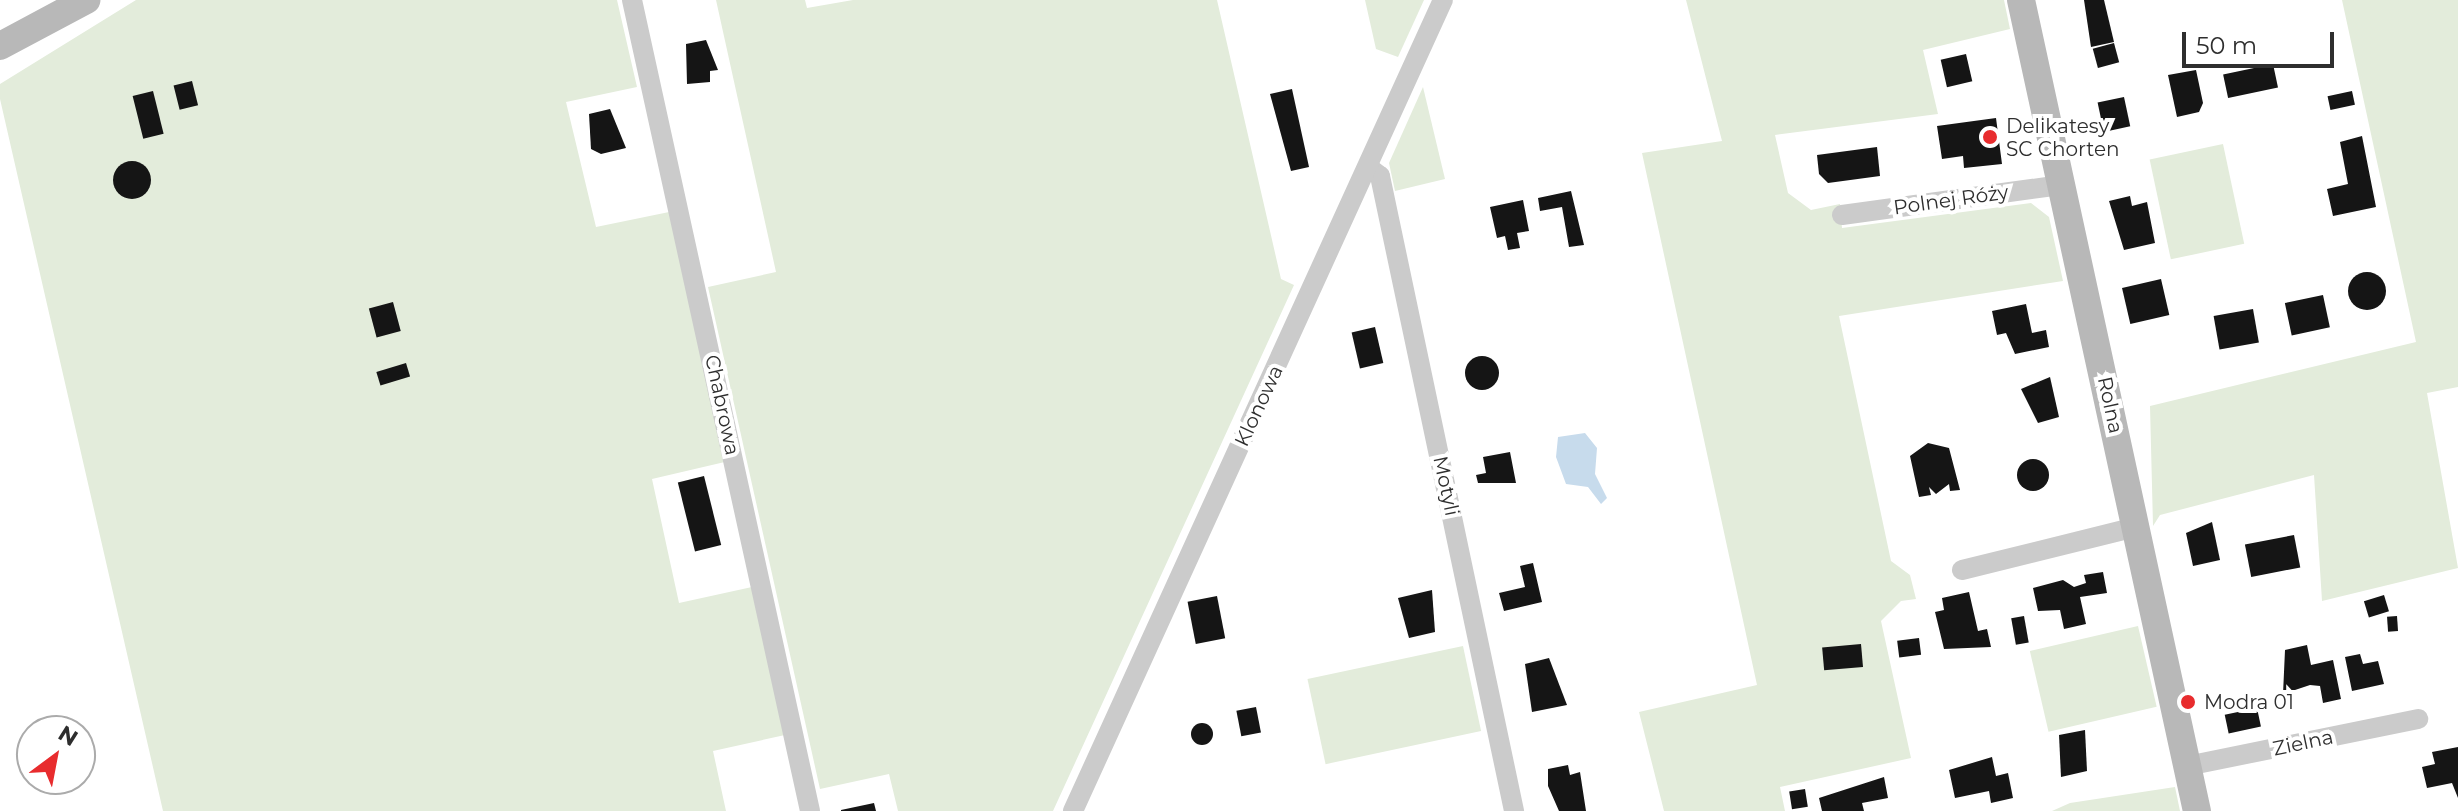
<!DOCTYPE html>
<html>
<head>
<meta charset="utf-8">
<style>
  body { margin:0 }
  #map { position:relative; width:2458px; height:811px; overflow:hidden; background:#fff; font-family:Montserrat,sans-serif }
  div>[style] { position:absolute }
  [style*='--x'] { left:calc(var(--x)*1px); top:calc(var(--y)*1px); width:calc(var(--w)*1px); rotate:calc(var(--a)*1deg) }
  .green>* { inset:0; background:#e3ecdb; transform-origin:0 0 }
  .water>* { inset:0; background:#c7dbec }
  .building>* { inset:0; background:#151515; transform-origin:0 0 }
  .round { border-radius:50% }
  .street>* { height:20px; margin:-10px; padding:0 10px; transform-origin:10px; border-radius:10px; background:#cbcbcb }
  .secondary>* { height:28px; margin:-14px; padding:0 14px; transform-origin:14px; border-radius:14px; background:#b8b8b8 }
  .dots>* { width:22px; height:22px; translate:-50% -50%; box-sizing:border-box; border:4px solid #fff; border-radius:50% }
  span { translate:-50% -50%; white-space:nowrap; text-align:center; line-height:1.15; -webkit-text-stroke:8px #fff; paint-order:stroke }
  .poi-label { font-size:20px; color:#2e2e2e }
  .left { translate:0 -50%; text-align:left }
  .street-label { font-size:20px; color:#2e2e2e }
  .north { position:absolute; left:16px; top:715px; width:80px; height:80px; box-sizing:border-box; background:#fff; border:2px solid #ababab; border-radius:50%; rotate:32deg; font-size:22px; font-weight:700; line-height:32px; text-align:center; color:#2e2e2e }
  .north::after { content:''; display:block; margin:auto; width:28px; height:36px; background:#e82c2e; clip-path:polygon(50% 0,100% 100%,50% 72%,0 100%) }
  .scale { position:absolute; left:2182px; top:32px; width:152px; height:36px; box-sizing:border-box; border:4px solid #2e2e2e; border-top:0; padding-left:10px; font-size:24px; line-height:28px; white-space:nowrap; color:#2e2e2e; -webkit-text-stroke:6px #fff; paint-order:stroke }
</style>
</head>
<body>
<div id="map">
  <div class="green">
    <div style="clip-path:polygon(136px 0,617px 0,637px 87px,566px 102px,596px 227px,674px 211px,729px 461px,652px 479px,679px 603px,752px 587px,785px 735px,713px 751px,726px 811px,163px 811px,0 99px,0 84px)"></div>
    <div style="clip-path:polygon(716px 0,805px 0,807px 8px,853px 0,1217px 0,1281px 279px,1294px 285px,1053px 811px,898px 811px,889px 774px,820px 789px,708px 287px,776px 272px)"></div>
    <div style="clip-path:polygon(1365px 0,1424px 0,1398px 57px,1376px 49px)"></div>
    <div style="clip-path:polygon(1686px 0,2004px 0,2010px 29px,1923px 50px,1938px 114px,1775px 135px,1788px 193px,1811px 210px,1840px 204px,1842px 228px,2031px 203px,2049px 217px,2063px 281px,1839px 316px,1891px 561px,1910px 575px,1916px 599px,1901px 601px,1881px 621px,1911px 758px,1780px 787px,1785px 811px,1664px 811px,1639px 712px,1757px 685px,1642px 153px,1722px 141px)"></div>
    <div style="clip-path:polygon(2342px 0,2458px 0,2458px 387px,2427px 393px,2458px 568px,2322px 601px,2314px 475px,2160px 515px,2153px 526px,2150px 406px,2416px 342px)"></div>
    <div style="clip-path:polygon(1423px 87px,1445px 179px,1395px 191px,1389px 163px)"></div>
    <div style="left:2223px;top:144px;width:102px;height:75px;rotate:78deg"></div>
    <div style="left:2138px;top:626px;width:83px;height:111px;rotate:77deg"></div>
    <div style="left:1463px;top:646px;width:87px;height:159px;rotate:78deg"></div>
    <div style="clip-path:polygon(2175px 787px,2180px 811px,2052px 811px,2070px 803px)"></div>
  </div>
  <div class="water">
    <div style="clip-path:polygon(1585px 433px,1597px 448px,1595px 474px,1607px 498px,1601px 504px,1588px 487px,1566px 484px,1556px 457px,1558px 437px)"></div>
  </div>
  <div class="building">
    <div style="clip-path:polygon(2084px 0,2104px 0,2114px 42px,2091px 47px)"></div>
    <div style="clip-path:polygon(706px 40px,718px 70px,710px 71px,710px 82px,687px 84px,686px 44px)"></div>
    <div style="left:2114px;top:43px;width:20px;height:22px;rotate:75deg"></div>
    <div style="left:1966px;top:54px;width:28px;height:26px;rotate:77deg"></div>
    <div style="left:2273px;top:64px;width:24px;height:51px;rotate:78deg"></div>
    <div style="clip-path:polygon(2196px 70px,2203px 103px,2199px 112px,2177px 117px,2168px 75px)"></div>
    <div style="left:192px;top:81px;width:25px;height:19px;rotate:76deg"></div>
    <div style="clip-path:polygon(1292px 89px,1309px 167px,1291px 171px,1270px 94px)"></div>
    <div style="left:153px;top:91px;width:44px;height:21px;rotate:76deg"></div>
    <div style="left:2352px;top:91px;width:14px;height:25px;rotate:78deg"></div>
    <div style="left:2124px;top:97px;width:30px;height:27px;rotate:78deg"></div>
    <div style="clip-path:polygon(610px 109px,626px 148px,601px 154px,591px 149px,589px 114px)"></div>
    <div style="clip-path:polygon(1996px 118px,2002px 164px,1964px 168px,1963px 156px,1942px 159px,1937px 126px)"></div>
    <div style="clip-path:polygon(2362px 136px,2376px 207px,2333px 216px,2327px 189px,2348px 184px,2340px 142px)"></div>
    <div style="clip-path:polygon(1877px 147px,1880px 176px,1828px 183px,1819px 174px,1817px 155px)"></div>
    <div class="round" style="left:113px;top:161px;width:38px;height:38px"></div>
    <div style="clip-path:polygon(1571px 191px,1584px 245px,1569px 247px,1562px 207px,1540px 211px,1538px 198px)"></div>
    <div style="clip-path:polygon(2130px 196px,2132px 206px,2147px 202px,2155px 243px,2124px 250px,2109px 201px)"></div>
    <div style="clip-path:polygon(1523px 200px,1529px 231px,1517px 233px,1520px 248px,1508px 250px,1505px 236px,1497px 238px,1490px 207px)"></div>
    <div class="round" style="left:2348px;top:272px;width:38px;height:38px"></div>
    <div style="left:2161px;top:279px;width:37px;height:40px;rotate:77deg"></div>
    <div style="left:2323px;top:295px;width:33px;height:39px;rotate:78deg"></div>
    <div style="left:393px;top:302px;width:30px;height:25px;rotate:75deg"></div>
    <div style="clip-path:polygon(2026px 304px,2032px 333px,2046px 330px,2049px 347px,2015px 354px,2006px 333px,1997px 335px,1992px 311px)"></div>
    <div style="left:2253px;top:309px;width:34px;height:40px;rotate:80deg"></div>
    <div style="left:1375px;top:327px;width:37px;height:24px;rotate:77deg"></div>
    <div class="round" style="left:1465px;top:356px;width:34px;height:34px"></div>
    <div style="left:406px;top:363px;width:14px;height:31px;rotate:73deg"></div>
    <div style="clip-path:polygon(2050px 377px,2059px 417px,2038px 423px,2021px 389px)"></div>
    <div style="clip-path:polygon(1928px 443px,1949px 448px,1960px 490px,1950px 491px,1949px 484px,1936px 494px,1929px 487px,1931px 495px,1919px 497px,1910px 456px)"></div>
    <div style="clip-path:polygon(1510px 452px,1516px 483px,1478px 483px,1476px 475px,1486px 473px,1483px 457px)"></div>
    <div class="round" style="left:2017px;top:459px;width:32px;height:32px"></div>
    <div style="left:704px;top:476px;width:71px;height:27px;rotate:76deg"></div>
    <div style="clip-path:polygon(2212px 522px,2220px 560px,2193px 566px,2186px 533px)"></div>
    <div style="left:2294px;top:535px;width:33px;height:50px;rotate:79deg"></div>
    <div style="clip-path:polygon(1533px 563px,1542px 602px,1504px 611px,1499px 593px,1525px 587px,1520px 566px)"></div>
    <div style="clip-path:polygon(2103px 572px,2107px 593px,2080px 597px,2086px 624px,2064px 629px,2060px 610px,2038px 611px,2033px 588px,2063px 580px,2074px 587px,2086px 583px,2084px 575px)"></div>
    <div style="clip-path:polygon(1432px 590px,1435px 632px,1409px 638px,1398px 598px)"></div>
    <div style="clip-path:polygon(1969px 592px,1978px 631px,1987px 629px,1991px 647px,1944px 649px,1935px 612px,1944px 610px,1942px 598px)"></div>
    <div style="left:2384px;top:595px;width:17px;height:21px;rotate:73deg"></div>
    <div style="left:1217px;top:596px;width:43px;height:30px;rotate:79deg"></div>
    <div style="left:2024px;top:616px;width:27px;height:13px;rotate:80deg"></div>
    <div style="left:2397px;top:616px;width:15px;height:10px;rotate:86deg"></div>
    <div style="left:1919px;top:638px;width:17px;height:22px;rotate:83deg"></div>
    <div style="left:1861px;top:644px;width:23px;height:39px;rotate:85deg"></div>
    <div style="clip-path:polygon(2307px 645px,2311px 665px,2333px 660px,2341px 699px,2323px 703px,2320px 686px,2310px 685px,2283px 694px,2285px 650px)"></div>
    <div style="clip-path:polygon(2360px 654px,2363px 664px,2378px 661px,2384px 684px,2352px 691px,2345px 657px)"></div>
    <div style="clip-path:polygon(1549px 658px,1567px 705px,1532px 712px,1525px 664px)"></div>
    <div style="left:1256px;top:707px;width:26px;height:20px;rotate:79deg"></div>
    <div style="left:2257px;top:708px;width:19px;height:33px;rotate:78deg"></div>
    <div class="round" style="left:1191px;top:723px;width:22px;height:22px"></div>
    <div style="clip-path:polygon(2085px 730px,2087px 771px,2061px 777px,2059px 735px)"></div>
    <div style="clip-path:polygon(2458px 747px,2458px 798px,2452px 783px,2427px 788px,2422px 767px,2435px 764px,2432px 752px)"></div>
    <div style="clip-path:polygon(1992px 757px,1996px 776px,2008px 773px,2013px 798px,1991px 803px,1989px 791px,1955px 798px,1949px 770px)"></div>
    <div style="clip-path:polygon(1568px 765px,1570px 775px,1580px 772px,1586px 811px,1559px 811px,1548px 786px,1548px 769px)"></div>
    <div style="clip-path:polygon(1884px 777px,1888px 798px,1862px 803px,1864px 811px,1822px 811px,1819px 798px)"></div>
    <div style="left:1805px;top:789px;width:18px;height:16px;rotate:81deg"></div>
    <div style="clip-path:polygon(874px 803px,876px 811px,841px 811px,841px 810px)"></div>
  </div>
  <div class="street">
    <div style="--x:632;--y:0;--w:830;--a:77.62"></div>
    <div style="--x:1368;--y:167;--w:15;--a:37"></div>
    <div style="--x:1380;--y:176;--w:649;--a:78.08"></div>
    <div style="--x:1842;--y:215;--w:221;--a:-7.8"></div>
    <div style="--x:1962;--y:570;--w:179;--a:-13.9"></div>
    <div style="--x:2187;--y:766;--w:236;--a:-11.5"></div>
    <div style="--x:1073;--y:811;--w:891;--a:-65.48"></div>
  </div>
  <div class="secondary">
    <div style="--x:2021;--y:0;--w:830;--a:77.76"></div>
    <div style="--x:0;--y:46;--w:98;--a:-28.1"></div>
  </div>
  <div class="dots">
    <div style="left:1990px;top:137px;background:#e82c2e"></div>
    <div style="left:2188px;top:702px;background:#e82c2e"></div>
  </div>
  <div class="poi-label">
    <span class="left" style="left:2006px;top:138px">Delikatesy<br>SC Chorten</span>
    <span class="left" style="left:2204px;top:702px">Modra 01</span>
  </div>
  <div class="street-label">
    <span style="left:1951px;top:200px;rotate:-8deg">Polnej Róży</span>
    <span style="left:722px;top:405px;rotate:78deg">Chabrowa</span>
    <span style="left:2110px;top:405px;rotate:78deg">Rolna</span>
    <span style="left:1259px;top:406px;rotate:-65deg">Klonowa</span>
    <span style="left:1446px;top:486px;rotate:78deg">Motyli</span>
    <span style="left:2303px;top:743px;rotate:-12deg">Zielna</span>
  </div>
  <div class="north">N</div>
  <div class="scale">50 m</div>
</div>
</body>
</html>
